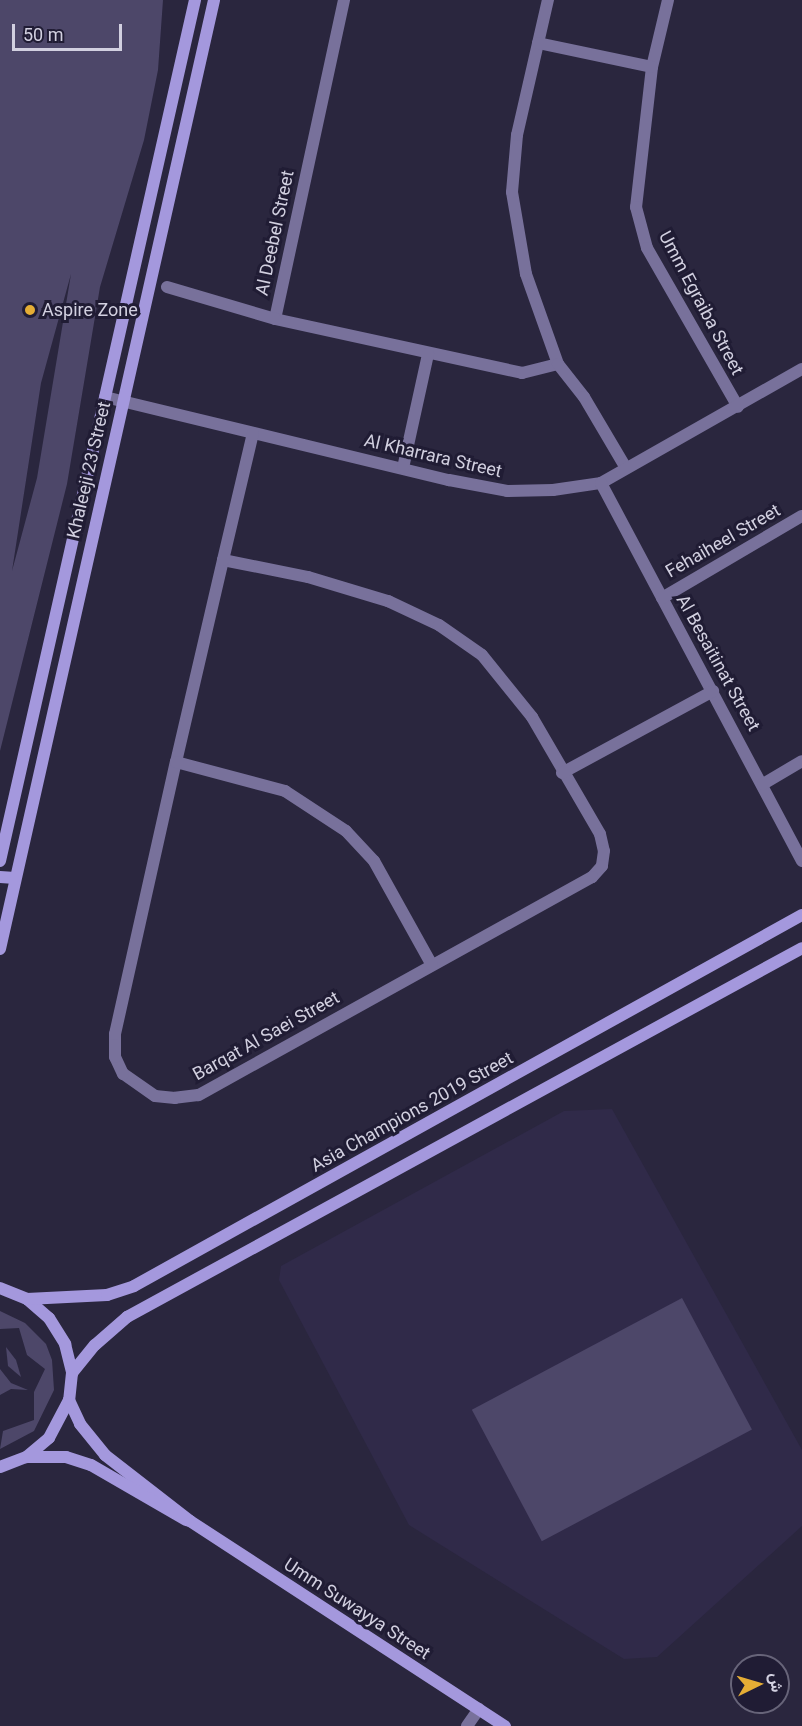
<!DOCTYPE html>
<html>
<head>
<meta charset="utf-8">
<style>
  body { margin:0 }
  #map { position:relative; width:802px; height:1726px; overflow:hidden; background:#2a263e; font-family:Roboto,Vazirmatn,sans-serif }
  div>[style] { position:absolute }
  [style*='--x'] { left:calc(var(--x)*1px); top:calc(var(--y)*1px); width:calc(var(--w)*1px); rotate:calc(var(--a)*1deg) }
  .built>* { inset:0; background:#302a49 }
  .green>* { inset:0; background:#4d4769; transform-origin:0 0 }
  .street>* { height:12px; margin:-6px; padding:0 6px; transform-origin:6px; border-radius:6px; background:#78719b }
  .secondary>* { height:12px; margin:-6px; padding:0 6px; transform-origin:6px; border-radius:6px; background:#a498dd }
  .dots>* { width:16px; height:16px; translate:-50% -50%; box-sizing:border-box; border:3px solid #201c34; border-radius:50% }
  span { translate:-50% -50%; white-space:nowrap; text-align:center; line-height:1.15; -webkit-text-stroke:6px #201c34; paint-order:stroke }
  .street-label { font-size:18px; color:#d2d0e0 }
  .poi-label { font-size:18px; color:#d2d0e0 }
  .left { translate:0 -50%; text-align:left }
  .north { position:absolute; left:730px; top:1654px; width:60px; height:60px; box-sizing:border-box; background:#201c34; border:2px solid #676479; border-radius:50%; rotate:85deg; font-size:16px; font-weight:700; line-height:24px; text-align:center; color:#d2d0e0 }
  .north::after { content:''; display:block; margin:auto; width:21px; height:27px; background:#e5ad35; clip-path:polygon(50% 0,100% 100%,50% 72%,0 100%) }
  .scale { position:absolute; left:12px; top:24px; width:110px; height:27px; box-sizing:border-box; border:3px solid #d2d0e0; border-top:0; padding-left:8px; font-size:18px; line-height:21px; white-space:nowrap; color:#d2d0e0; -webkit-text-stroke:4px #201c34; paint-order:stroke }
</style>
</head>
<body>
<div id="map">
  <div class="built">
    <div style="clip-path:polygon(612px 1109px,802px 1450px,802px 1526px,657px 1657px,624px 1659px,409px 1525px,279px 1280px,281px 1266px,564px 1111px)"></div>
  </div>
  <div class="green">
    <div style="clip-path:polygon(evenodd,0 0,163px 0,158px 70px,144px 140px,100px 287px,67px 484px,0 751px,0 0,71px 274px,37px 478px,12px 571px,41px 383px,71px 274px)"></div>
    <div style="left:682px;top:1298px;width:149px;height:238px;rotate:62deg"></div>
    <div style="clip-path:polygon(0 1311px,25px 1323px,46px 1344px,52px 1360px,54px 1390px,34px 1431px,0 1449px,3px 1431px,34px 1420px,34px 1392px,45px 1369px,27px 1355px,19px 1328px,0 1329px)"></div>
    <div style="clip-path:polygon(6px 1347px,16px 1360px,21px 1377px,8px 1366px)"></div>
    <div style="clip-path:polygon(0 1369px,11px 1383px,28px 1390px,11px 1389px,0 1395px)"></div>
  </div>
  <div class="street">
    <div style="--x:344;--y:0;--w:326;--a:102.2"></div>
    <div style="--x:275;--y:319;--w:253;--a:12.3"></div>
    <div style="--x:522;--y:373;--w:37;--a:-14"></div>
    <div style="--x:558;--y:364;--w:96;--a:-109.6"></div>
    <div style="--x:526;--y:274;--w:83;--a:-99.7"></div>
    <div style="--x:512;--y:192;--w:57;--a:-85"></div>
    <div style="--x:517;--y:135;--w:139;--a:-77.1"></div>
    <div style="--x:668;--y:0;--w:69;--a:103.4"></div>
    <div style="--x:652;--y:67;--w:141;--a:96.5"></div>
    <div style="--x:636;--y:207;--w:42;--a:75"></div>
    <div style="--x:647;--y:248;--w:183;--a:60.2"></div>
    <div style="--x:538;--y:43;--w:116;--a:11.9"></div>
    <div style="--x:167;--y:287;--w:113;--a:16.5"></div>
    <div style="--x:558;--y:364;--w:42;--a:51.8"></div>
    <div style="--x:584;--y:397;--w:82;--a:59.4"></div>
    <div style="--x:105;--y:397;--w:354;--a:13.6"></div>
    <div style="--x:449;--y:480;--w:59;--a:10.7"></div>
    <div style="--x:507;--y:491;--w:46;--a:-1.2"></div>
    <div style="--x:553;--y:490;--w:49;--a:-8.3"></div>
    <div style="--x:601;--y:483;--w:231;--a:-29.6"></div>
    <div style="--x:403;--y:468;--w:117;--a:-77.6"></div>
    <div style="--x:601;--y:483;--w:428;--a:62"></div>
    <div style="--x:223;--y:560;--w:87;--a:11.3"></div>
    <div style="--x:308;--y:577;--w:84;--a:16.7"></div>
    <div style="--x:388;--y:601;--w:56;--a:25.2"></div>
    <div style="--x:439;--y:625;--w:52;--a:34.9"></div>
    <div style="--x:482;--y:655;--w:80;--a:51.1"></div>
    <div style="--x:532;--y:717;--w:135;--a:59.8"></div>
    <div style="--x:600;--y:834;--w:17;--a:77"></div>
    <div style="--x:604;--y:851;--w:15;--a:98"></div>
    <div style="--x:602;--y:866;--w:15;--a:132"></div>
    <div style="--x:592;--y:877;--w:450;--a:151"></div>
    <div style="--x:198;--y:1095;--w:23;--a:173"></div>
    <div style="--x:175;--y:1098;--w:20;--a:-174"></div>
    <div style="--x:155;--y:1096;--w:39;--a:-145"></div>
    <div style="--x:123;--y:1074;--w:19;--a:-115"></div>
    <div style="--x:115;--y:1057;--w:23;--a:-90"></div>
    <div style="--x:115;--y:1034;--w:279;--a:-77.4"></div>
    <div style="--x:176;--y:762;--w:207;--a:-76.9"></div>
    <div style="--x:223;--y:560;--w:130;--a:-76.7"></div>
    <div style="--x:662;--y:598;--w:162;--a:-30.4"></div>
    <div style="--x:176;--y:762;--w:113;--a:14.9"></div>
    <div style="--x:285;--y:791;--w:73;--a:33.3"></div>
    <div style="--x:346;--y:831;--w:41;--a:47"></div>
    <div style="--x:374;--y:861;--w:119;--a:60.9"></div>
    <div style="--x:562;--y:773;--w:172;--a:-28.5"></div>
    <div style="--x:763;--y:784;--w:45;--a:-30.5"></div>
    <div style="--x:467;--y:1726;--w:21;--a:-55"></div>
  </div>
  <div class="secondary">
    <div style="--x:0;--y:861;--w:883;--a:-77.24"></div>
    <div style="--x:0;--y:877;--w:15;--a:4"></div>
    <div style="--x:0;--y:949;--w:973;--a:-77.29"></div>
    <div style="--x:0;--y:1288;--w:29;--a:22"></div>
    <div style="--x:27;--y:1299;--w:29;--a:41"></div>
    <div style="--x:49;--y:1318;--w:31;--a:58"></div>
    <div style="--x:65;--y:1344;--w:30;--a:76"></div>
    <div style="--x:72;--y:1373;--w:27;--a:96"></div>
    <div style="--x:69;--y:1400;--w:43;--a:117.8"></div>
    <div style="--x:49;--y:1438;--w:30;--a:140"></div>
    <div style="--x:26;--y:1457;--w:28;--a:159"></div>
    <div style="--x:27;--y:1299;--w:80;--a:-2.9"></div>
    <div style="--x:107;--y:1295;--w:28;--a:-18"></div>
    <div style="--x:134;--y:1286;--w:764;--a:-29.05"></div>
    <div style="--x:72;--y:1373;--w:36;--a:-51"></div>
    <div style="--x:95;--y:1345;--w:43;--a:-41.2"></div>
    <div style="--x:127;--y:1317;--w:769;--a:-28.66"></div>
    <div style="--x:69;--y:1400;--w:26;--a:65"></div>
    <div style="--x:80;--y:1424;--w:40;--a:51"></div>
    <div style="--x:105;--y:1455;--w:108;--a:37.8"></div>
    <div style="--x:190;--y:1521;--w:376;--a:33.1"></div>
    <div style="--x:28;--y:1457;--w:38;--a:0"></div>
    <div style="--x:66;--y:1457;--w:26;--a:18"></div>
    <div style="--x:91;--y:1465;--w:110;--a:30.1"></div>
  </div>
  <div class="dots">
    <div style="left:30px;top:310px;background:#e5ad35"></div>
  </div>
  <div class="street-label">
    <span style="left:275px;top:233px;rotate:-78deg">Al Deebel Street</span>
    <span style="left:701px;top:303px;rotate:62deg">Umm Egraiba Street</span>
    <span style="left:433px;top:456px;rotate:13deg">Al Kharrara Street</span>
    <span style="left:89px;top:470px;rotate:-77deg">Khaleeji 23 Street</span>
    <span style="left:723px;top:541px;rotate:-30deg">Fehaiheel Street</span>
    <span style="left:718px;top:663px;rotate:61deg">Al Besaitinat Street</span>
    <span style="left:266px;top:1036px;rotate:-29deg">Barqat Al Saei Street</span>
    <span style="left:412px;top:1112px;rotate:-29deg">Asia Champions 2019 Street</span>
    <span style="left:357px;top:1609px;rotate:33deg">Umm Suwayya Street</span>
  </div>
  <div class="poi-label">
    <span class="left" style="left:42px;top:310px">Aspire Zone</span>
  </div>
  <div class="north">ش</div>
  <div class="scale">50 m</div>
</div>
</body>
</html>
